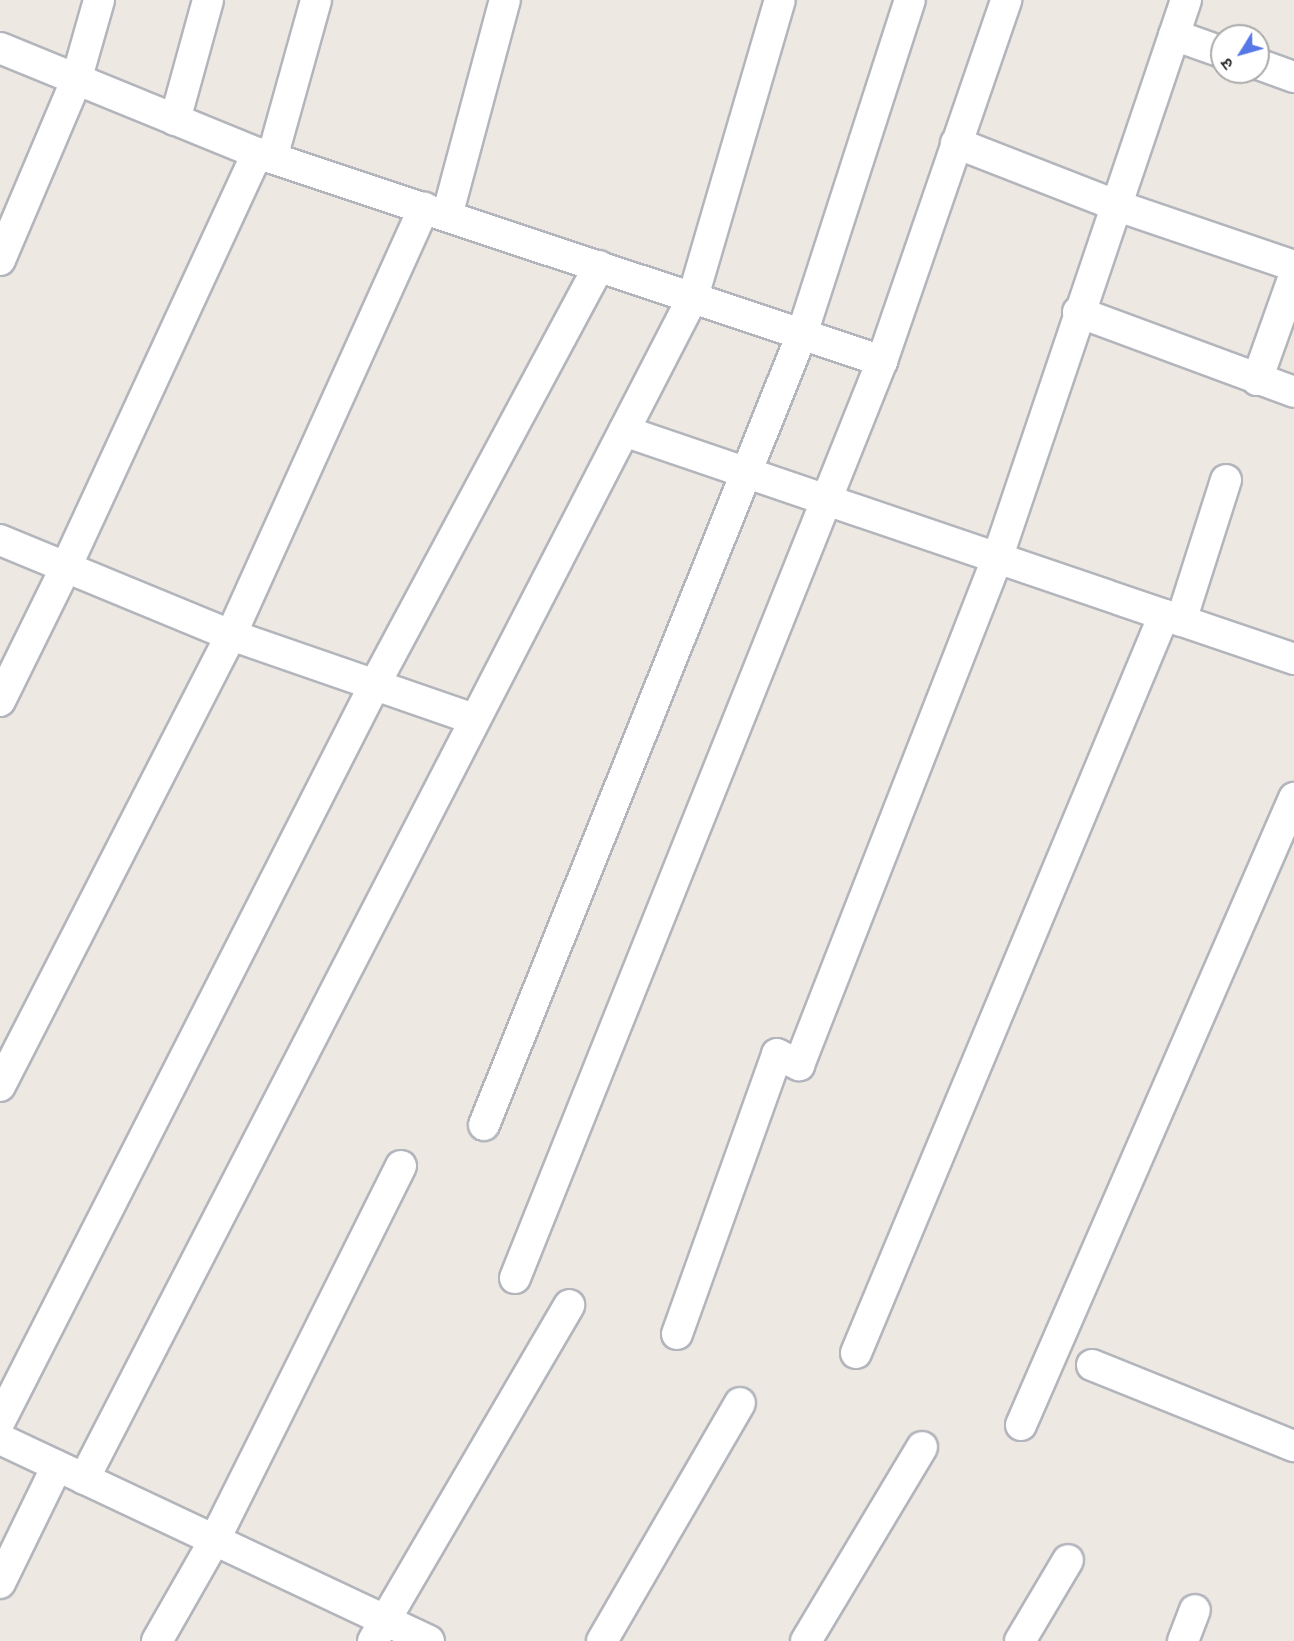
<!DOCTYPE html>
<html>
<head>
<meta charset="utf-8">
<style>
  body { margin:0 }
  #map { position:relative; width:1294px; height:1641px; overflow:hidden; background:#ede8e2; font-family:"Alegreya Sans","Noto Sans Devanagari",sans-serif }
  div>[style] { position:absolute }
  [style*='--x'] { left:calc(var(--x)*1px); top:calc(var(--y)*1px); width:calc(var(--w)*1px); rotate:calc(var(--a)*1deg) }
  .roads { filter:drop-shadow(2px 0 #b3b5bc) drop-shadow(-2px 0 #b3b5bc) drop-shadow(0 2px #b3b5bc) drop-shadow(0 -2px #b3b5bc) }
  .street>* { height:30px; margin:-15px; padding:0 15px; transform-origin:15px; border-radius:15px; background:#fff }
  span { translate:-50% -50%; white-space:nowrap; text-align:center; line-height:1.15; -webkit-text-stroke:6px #fff; paint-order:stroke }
  .north { position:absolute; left:1210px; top:24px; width:60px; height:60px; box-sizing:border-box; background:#fff; border:2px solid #ababab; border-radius:50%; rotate:233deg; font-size:16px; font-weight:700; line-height:24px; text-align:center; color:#2e2e2e }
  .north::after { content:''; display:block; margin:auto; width:21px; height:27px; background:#5677e7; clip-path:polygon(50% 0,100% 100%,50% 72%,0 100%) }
</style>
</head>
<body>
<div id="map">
  <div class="roads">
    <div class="street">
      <div style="--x:1174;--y:35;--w:51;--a:19.5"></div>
      <div style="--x:0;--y:48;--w:278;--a:22.2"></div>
      <div style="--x:257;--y:153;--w:659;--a:18.41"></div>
      <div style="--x:1258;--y:64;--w:38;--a:20"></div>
      <div style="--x:175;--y:120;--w:124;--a:-74.6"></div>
      <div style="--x:956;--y:143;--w:171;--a:21.3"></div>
      <div style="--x:1115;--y:205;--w:189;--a:18.8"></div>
      <div style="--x:272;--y:158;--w:164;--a:-74.4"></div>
      <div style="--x:447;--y:216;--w:224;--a:-75"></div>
      <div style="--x:0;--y:260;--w:194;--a:-67"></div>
      <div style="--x:76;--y:81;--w:84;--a:-74.1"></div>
      <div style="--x:1078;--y:312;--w:230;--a:20.3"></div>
      <div style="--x:1257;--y:380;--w:110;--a:-70.4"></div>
      <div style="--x:624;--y:431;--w:708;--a:18.79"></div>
      <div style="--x:0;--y:540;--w:250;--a:22.4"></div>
      <div style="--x:231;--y:635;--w:257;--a:19.1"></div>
      <div style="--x:1181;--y:621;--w:148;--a:-72.3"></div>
      <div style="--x:0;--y:701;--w:149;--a:-63.8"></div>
      <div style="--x:66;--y:567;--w:456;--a:-65.2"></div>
      <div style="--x:0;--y:1086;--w:507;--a:-62.88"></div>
      <div style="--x:231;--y:635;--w:469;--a:-65.7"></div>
      <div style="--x:484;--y:1125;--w:853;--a:-68.1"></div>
      <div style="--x:802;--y:334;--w:351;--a:-72.1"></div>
      <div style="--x:515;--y:1278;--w:988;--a:-68.19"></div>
      <div style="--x:882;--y:361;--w:382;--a:-71"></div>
      <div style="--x:677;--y:1334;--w:297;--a:-70.3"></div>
      <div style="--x:777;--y:1054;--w:25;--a:27"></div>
      <div style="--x:799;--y:1065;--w:543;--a:-68.63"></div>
      <div style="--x:997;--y:559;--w:590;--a:-71.32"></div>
      <div style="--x:856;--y:1353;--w:800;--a:-67.35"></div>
      <div style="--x:1092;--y:1365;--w:218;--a:21.9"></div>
      <div style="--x:0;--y:1421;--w:829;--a:-63.03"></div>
      <div style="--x:376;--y:682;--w:472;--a:-61.8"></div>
      <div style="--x:1021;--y:1425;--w:684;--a:-66.47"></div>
      <div style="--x:0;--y:1439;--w:474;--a:25.2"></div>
      <div style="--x:84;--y:1479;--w:1330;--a:-62.74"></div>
      <div style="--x:693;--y:297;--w:309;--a:-73.7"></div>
      <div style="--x:0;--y:1583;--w:130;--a:-64"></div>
      <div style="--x:157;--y:1641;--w:115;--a:-60.3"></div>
      <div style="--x:214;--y:1541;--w:419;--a:-63.5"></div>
      <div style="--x:373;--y:1641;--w:389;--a:-59.7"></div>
      <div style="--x:602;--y:1641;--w:275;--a:-59.9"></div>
      <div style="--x:806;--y:1641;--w:226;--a:-59.1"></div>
      <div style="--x:1020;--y:1641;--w:94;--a:-59.3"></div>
      <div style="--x:1183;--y:1641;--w:33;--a:-69"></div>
    </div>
  </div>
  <div class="north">उ</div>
</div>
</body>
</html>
